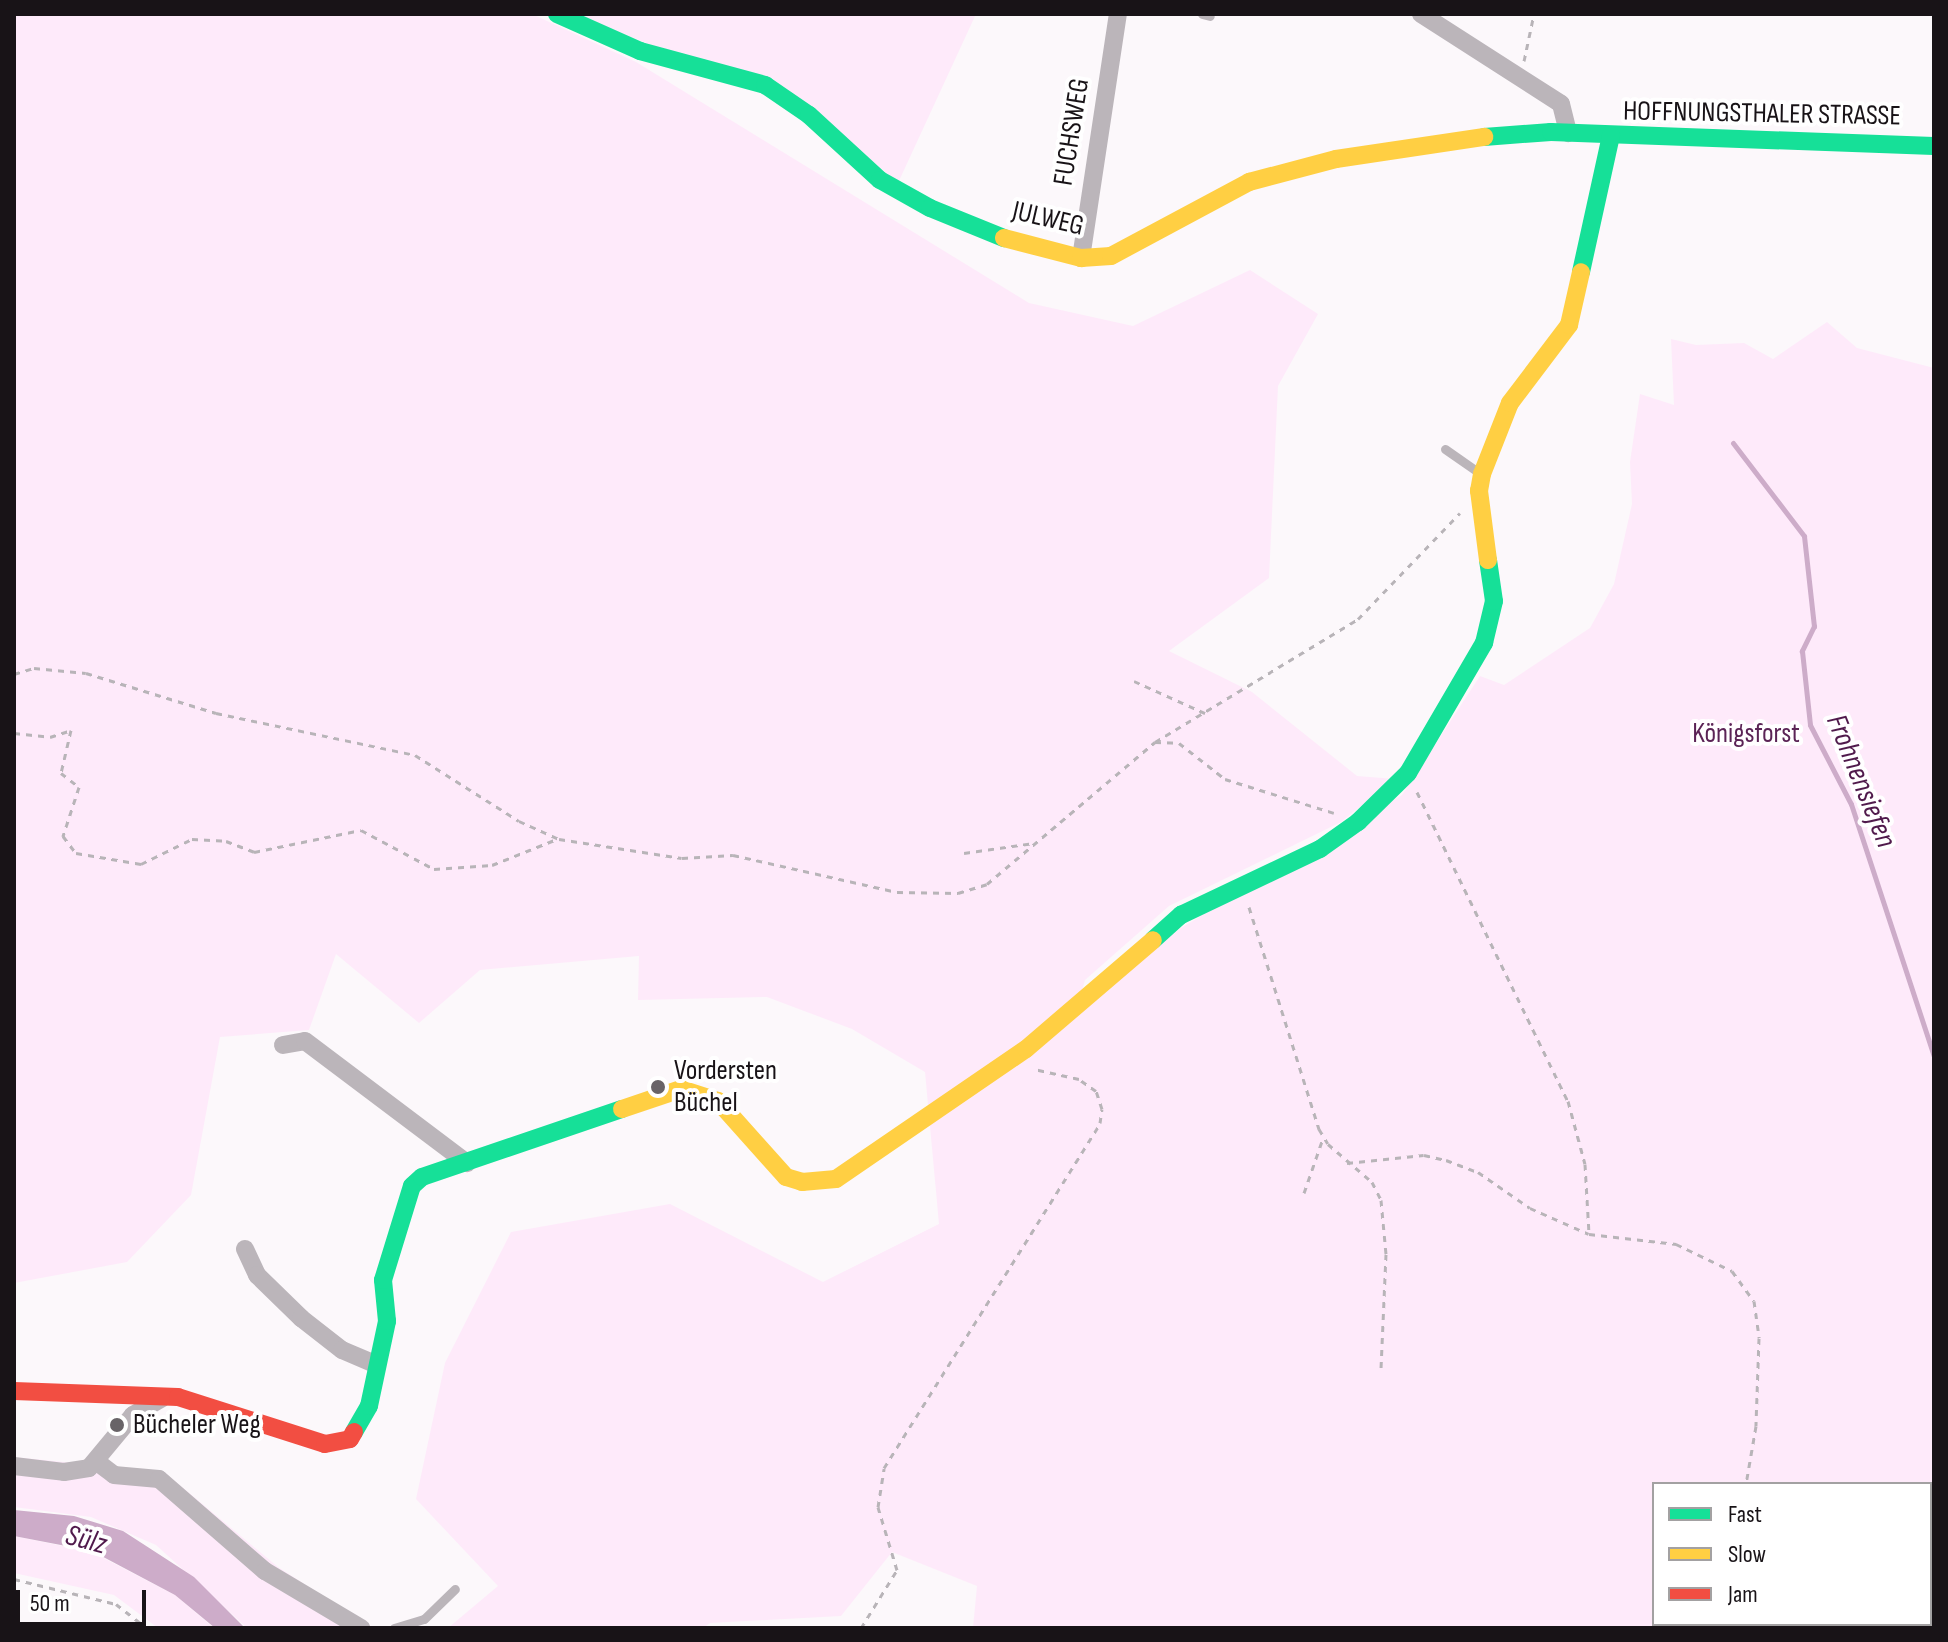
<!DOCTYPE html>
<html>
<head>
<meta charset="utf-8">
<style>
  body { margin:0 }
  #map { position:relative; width:1948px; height:1642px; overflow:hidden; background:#fcf8fb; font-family:"Sofia Sans Condensed",sans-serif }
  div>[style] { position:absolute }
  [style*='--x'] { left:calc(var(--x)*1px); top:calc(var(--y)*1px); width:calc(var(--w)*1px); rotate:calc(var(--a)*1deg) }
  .green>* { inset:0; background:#feeafa }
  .water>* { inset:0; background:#cdacc9 }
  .stream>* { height:5px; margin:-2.5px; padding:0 2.5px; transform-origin:2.5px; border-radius:2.5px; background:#cdacc9 }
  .path>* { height:3px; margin-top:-1.5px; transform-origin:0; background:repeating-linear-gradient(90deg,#b8b4b8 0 6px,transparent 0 12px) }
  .lane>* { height:9px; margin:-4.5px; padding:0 4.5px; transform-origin:4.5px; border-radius:4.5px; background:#bbb5ba }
  .street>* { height:18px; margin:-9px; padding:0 9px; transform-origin:9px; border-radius:9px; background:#bbb5ba }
  .fast>* { height:18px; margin:-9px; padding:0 9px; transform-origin:9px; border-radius:9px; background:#16e098 }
  .slow>* { height:18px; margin:-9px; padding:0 9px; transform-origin:9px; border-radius:9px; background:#ffcf43 }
  .jam>* { height:18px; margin:-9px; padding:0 9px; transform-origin:9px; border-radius:9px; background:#f24e42 }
  .dots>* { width:22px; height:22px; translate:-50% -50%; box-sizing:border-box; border:4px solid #fff; border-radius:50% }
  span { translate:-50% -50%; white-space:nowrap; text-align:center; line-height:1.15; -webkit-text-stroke:8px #fff; paint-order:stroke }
  .street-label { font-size:28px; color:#181317 }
  .park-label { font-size:28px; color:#5b2456 }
  .poi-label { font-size:28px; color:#181317 }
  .left { translate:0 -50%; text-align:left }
  .water-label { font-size:30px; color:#501a4c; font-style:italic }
  .frame { position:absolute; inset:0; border:16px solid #181317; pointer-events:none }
  .legend { position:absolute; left:1652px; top:1482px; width:280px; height:144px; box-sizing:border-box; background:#fff; border:2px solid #a3a1a2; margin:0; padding:10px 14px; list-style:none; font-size:24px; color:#181317 }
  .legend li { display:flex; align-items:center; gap:16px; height:40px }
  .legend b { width:40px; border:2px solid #a3a1a2 }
  .scale { position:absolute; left:16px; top:1590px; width:130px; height:36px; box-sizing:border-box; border:4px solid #181317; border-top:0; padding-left:10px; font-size:24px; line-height:28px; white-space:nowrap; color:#181317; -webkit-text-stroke:6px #fff; paint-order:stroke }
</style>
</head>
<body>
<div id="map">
  <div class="green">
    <div style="clip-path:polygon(evenodd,14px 14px,532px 14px,636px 62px,1029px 303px,1133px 326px,1250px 270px,1318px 314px,1278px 386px,1269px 578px,1169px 651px,1252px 692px,1357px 776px,1395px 779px,1341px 822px,1169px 906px,1085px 980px,1076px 1011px,1181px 928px,1402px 795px,1480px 676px,1504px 685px,1590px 628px,1614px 584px,1632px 504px,1630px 462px,1640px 394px,1674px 405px,1671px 339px,1696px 345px,1744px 343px,1773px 359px,1827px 322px,1857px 348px,1934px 368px,1934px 1628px,973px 1628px,977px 1586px,892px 1552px,841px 1616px,710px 1623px,703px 1628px,448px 1628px,498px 1586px,416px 1499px,445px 1363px,511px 1232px,670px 1204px,823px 1282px,939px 1224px,925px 1072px,852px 1029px,767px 997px,638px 1000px,639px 956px,480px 970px,419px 1023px,336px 954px,309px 1030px,220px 1037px,191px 1195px,127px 1262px,14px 1283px,14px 14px,1654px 1484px,1930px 1484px,1930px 1624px,1654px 1624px,1654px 1484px)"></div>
    <div style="clip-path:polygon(573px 14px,976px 14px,898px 183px,811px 108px)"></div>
    <div style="clip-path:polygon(14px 1457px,164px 1472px,278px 1567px,372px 1628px,247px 1628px,156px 1545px,91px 1517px,14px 1507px)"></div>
    <div style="clip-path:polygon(14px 1536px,92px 1552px,175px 1595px,214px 1628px,158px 1628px,114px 1595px,14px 1573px)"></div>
  </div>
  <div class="water">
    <div style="clip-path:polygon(14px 1510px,74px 1516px,123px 1531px,194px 1577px,245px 1628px,215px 1628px,175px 1595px,92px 1551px,14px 1536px)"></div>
  </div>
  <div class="stream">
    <div style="--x:1733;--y:443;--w:117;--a:52.6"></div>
    <div style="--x:1804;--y:536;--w:91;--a:83.7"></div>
    <div style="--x:1814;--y:626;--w:28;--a:116"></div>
    <div style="--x:1802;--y:651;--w:74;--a:83.8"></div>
    <div style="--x:1810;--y:725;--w:89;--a:62.6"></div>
    <div style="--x:1851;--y:804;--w:266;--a:71.8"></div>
    <div style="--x:1930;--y:1566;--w:10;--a:-66"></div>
    <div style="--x:1904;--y:1628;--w:4;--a:-76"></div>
  </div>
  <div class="path">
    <div style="--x:1524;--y:61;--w:48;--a:-78"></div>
    <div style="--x:14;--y:674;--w:21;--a:-17"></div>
    <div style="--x:34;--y:668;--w:52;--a:5.5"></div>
    <div style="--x:86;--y:673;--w:136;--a:17.1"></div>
    <div style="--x:216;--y:713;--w:203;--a:11.9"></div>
    <div style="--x:415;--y:755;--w:123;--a:32.4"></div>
    <div style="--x:519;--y:821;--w:44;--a:24.2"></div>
    <div style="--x:559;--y:839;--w:124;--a:8.8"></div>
    <div style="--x:682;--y:858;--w:51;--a:-3.4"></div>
    <div style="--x:733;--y:855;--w:168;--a:12.7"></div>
    <div style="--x:897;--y:892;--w:61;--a:0.9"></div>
    <div style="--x:958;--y:893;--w:30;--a:-17"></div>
    <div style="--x:987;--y:884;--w:220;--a:-40.2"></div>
    <div style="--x:1155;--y:742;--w:237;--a:-31.2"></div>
    <div style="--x:1358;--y:619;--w:147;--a:-46.1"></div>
    <div style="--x:1134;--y:681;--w:78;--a:24.3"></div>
    <div style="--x:14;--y:733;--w:36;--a:6"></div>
    <div style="--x:50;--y:737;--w:22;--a:-18"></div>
    <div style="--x:71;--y:730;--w:44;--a:103.1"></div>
    <div style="--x:61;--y:773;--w:23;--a:38"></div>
    <div style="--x:79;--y:787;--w:52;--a:108.1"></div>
    <div style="--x:63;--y:836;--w:21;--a:53"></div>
    <div style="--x:76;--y:853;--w:66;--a:9.6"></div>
    <div style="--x:141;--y:864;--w:57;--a:-26.1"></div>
    <div style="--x:192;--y:839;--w:34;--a:3"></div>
    <div style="--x:226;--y:841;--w:30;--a:21"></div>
    <div style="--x:254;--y:852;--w:109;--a:-11.6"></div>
    <div style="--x:361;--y:830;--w:83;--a:28.1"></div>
    <div style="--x:434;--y:869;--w:58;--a:-3.9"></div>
    <div style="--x:492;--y:865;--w:70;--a:-21.8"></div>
    <div style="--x:1155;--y:742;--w:24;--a:2"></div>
    <div style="--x:1179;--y:743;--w:58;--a:38"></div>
    <div style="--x:1225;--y:779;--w:114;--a:17.3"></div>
    <div style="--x:1417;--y:792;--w:344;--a:64"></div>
    <div style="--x:1568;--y:1101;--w:65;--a:74.9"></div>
    <div style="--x:1585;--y:1164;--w:70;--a:86.7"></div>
    <div style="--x:964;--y:853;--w:71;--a:-8.1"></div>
    <div style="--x:1249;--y:907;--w:233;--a:72.5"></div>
    <div style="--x:1319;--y:1129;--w:17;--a:59"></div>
    <div style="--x:1328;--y:1144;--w:58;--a:40.8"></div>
    <div style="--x:1372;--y:1182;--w:20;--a:63"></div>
    <div style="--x:1381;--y:1200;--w:54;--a:84.7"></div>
    <div style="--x:1386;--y:1254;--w:114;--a:92.5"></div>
    <div style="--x:1347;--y:1163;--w:77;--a:-5.9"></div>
    <div style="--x:1424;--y:1155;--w:23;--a:13"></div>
    <div style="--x:1446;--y:1160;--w:34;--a:21"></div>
    <div style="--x:1478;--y:1172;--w:63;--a:34.7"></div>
    <div style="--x:1530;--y:1208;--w:64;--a:23.8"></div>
    <div style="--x:1589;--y:1234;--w:88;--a:6.6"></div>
    <div style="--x:1676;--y:1244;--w:62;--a:25.7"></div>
    <div style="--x:1732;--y:1271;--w:37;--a:54"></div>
    <div style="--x:1754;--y:1301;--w:37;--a:82"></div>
    <div style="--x:1759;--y:1338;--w:88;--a:92"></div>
    <div style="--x:1756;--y:1426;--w:59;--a:99.8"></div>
    <div style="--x:1304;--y:1193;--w:58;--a:-70.9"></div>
    <div style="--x:14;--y:1579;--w:105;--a:13.8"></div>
    <div style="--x:116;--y:1604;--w:39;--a:38"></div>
    <div style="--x:861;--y:1628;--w:68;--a:-58.2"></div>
    <div style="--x:897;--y:1570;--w:66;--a:-106.8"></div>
    <div style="--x:878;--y:1507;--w:39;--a:-81"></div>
    <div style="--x:884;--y:1468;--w:407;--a:-57.9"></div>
    <div style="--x:1100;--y:1123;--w:14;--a:-82"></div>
    <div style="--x:1102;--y:1109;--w:19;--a:-108"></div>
    <div style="--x:1096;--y:1091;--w:21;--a:-145"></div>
    <div style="--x:1079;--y:1079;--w:46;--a:-167.5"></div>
    <div style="--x:1690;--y:1628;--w:6;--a:-45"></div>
  </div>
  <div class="lane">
    <div style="--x:1202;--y:14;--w:8;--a:14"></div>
    <div style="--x:1445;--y:449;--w:40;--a:34.9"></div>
    <div style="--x:394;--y:1628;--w:31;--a:-17"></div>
    <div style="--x:424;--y:1619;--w:43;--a:-44.1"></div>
  </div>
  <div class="street">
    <div style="--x:1421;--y:14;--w:166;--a:32.7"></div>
    <div style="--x:1561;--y:104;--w:30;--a:76"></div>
    <div style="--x:1081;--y:258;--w:247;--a:-81.4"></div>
    <div style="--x:283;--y:1045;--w:22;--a:-10"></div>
    <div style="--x:305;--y:1041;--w:203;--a:37"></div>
    <div style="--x:245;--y:1249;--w:29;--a:65"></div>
    <div style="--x:257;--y:1275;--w:62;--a:44.3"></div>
    <div style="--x:301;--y:1318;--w:52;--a:38"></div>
    <div style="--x:342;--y:1350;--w:38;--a:23"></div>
    <div style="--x:97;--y:1462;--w:21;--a:37"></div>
    <div style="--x:114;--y:1475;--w:45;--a:5.1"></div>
    <div style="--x:159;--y:1479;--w:140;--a:41"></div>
    <div style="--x:265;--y:1571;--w:112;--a:30.7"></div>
    <div style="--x:14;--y:1466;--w:50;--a:6.8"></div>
    <div style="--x:64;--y:1472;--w:25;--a:-9"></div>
    <div style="--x:89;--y:1468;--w:69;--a:-50.3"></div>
    <div style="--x:133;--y:1415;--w:34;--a:-30"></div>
  </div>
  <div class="fast">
    <div style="--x:557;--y:14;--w:91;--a:24"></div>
    <div style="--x:640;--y:51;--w:130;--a:15.2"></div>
    <div style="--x:765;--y:85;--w:53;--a:34.3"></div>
    <div style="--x:809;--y:115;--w:96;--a:42.5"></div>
    <div style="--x:880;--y:180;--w:57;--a:29.2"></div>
    <div style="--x:930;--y:208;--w:80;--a:22.1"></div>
    <div style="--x:1484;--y:137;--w:67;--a:-4.3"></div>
    <div style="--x:1551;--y:132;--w:383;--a:2.1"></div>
    <div style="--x:1581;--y:272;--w:140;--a:-77.6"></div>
    <div style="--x:1153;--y:940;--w:38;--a:-42"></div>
    <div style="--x:1181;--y:915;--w:154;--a:-25.4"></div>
    <div style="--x:1320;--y:849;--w:47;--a:-35.4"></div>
    <div style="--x:1358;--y:822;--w:70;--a:-44.4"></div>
    <div style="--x:1408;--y:773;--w:151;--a:-59.7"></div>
    <div style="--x:1484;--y:643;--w:43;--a:-76.6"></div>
    <div style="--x:1494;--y:601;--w:41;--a:-98.3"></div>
    <div style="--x:354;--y:1432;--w:30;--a:-60"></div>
    <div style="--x:369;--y:1406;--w:87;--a:-78"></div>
    <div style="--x:387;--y:1321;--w:41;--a:-95.6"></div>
    <div style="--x:383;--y:1280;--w:98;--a:-72.9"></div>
    <div style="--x:412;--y:1186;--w:13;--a:-42"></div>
    <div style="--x:422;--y:1177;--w:211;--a:-18.8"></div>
  </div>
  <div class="slow">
    <div style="--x:1004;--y:238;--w:80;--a:14.6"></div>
    <div style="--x:1081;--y:258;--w:30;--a:-4"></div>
    <div style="--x:1111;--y:256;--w:157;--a:-28.2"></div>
    <div style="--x:1249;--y:182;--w:90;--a:-14.8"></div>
    <div style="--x:1336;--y:159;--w:150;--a:-8.5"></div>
    <div style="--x:1488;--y:560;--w:70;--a:-97.4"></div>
    <div style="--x:1479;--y:491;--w:17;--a:-80"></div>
    <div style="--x:1482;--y:474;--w:76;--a:-68.5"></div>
    <div style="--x:1510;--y:403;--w:98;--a:-52.9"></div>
    <div style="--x:1569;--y:325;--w:54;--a:-77.2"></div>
    <div style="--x:622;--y:1109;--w:62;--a:-18.7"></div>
    <div style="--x:681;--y:1089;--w:39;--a:18"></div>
    <div style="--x:718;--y:1101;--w:102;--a:48.2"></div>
    <div style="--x:786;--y:1177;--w:17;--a:17"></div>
    <div style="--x:802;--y:1182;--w:34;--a:-5"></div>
    <div style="--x:836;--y:1179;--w:230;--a:-34.4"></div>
    <div style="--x:1026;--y:1049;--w:167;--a:-40.6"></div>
  </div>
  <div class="jam">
    <div style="--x:14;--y:1391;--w:164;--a:2.1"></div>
    <div style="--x:178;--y:1397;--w:154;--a:17.7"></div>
    <div style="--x:325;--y:1444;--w:25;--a:-11"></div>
    <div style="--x:350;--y:1439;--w:8;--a:-60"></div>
  </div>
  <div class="dots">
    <div style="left:658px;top:1087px;background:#686367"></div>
    <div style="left:117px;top:1425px;background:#686367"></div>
  </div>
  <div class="street-label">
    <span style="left:1762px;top:114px;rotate:1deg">HOFFNUNGSTHALER STRASSE</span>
    <span style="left:1072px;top:132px;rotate:-81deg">FUCHSWEG</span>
    <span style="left:1048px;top:219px;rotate:13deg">JULWEG</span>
  </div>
  <div class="park-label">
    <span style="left:1746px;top:734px">Königsforst</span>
  </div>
  <div class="poi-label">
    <span class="left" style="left:674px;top:1087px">Vordersten<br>Büchel</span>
    <span class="left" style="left:133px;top:1425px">Bücheler Weg</span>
  </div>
  <div class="water-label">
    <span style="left:1861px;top:781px;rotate:68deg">Frohnensiefen</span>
    <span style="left:86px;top:1540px;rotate:15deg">Sülz</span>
  </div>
  <div class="frame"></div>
  <ul class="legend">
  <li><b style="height:10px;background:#16e098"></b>Fast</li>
  <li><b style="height:10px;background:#ffcf43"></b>Slow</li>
  <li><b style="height:10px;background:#f24e42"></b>Jam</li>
  </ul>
  <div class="scale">50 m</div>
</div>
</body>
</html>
